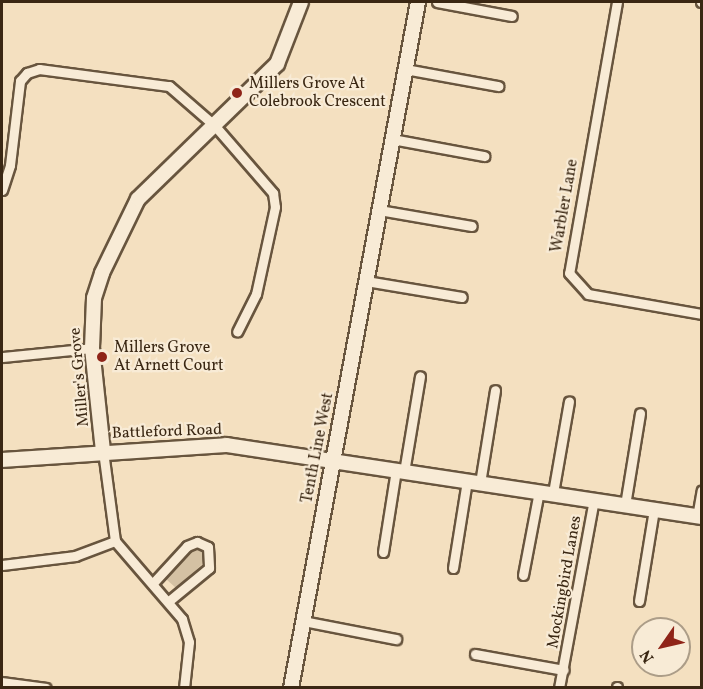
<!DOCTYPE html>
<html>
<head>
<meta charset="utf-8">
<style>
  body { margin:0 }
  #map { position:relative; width:703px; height:689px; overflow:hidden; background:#f4e0c0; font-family:Vollkorn,serif }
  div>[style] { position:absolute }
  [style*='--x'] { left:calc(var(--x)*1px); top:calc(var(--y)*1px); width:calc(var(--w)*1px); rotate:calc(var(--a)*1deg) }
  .green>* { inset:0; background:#d4c1a3 }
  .roads { filter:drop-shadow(2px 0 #68553e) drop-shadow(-2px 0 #68553e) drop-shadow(0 2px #68553e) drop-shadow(0 -2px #68553e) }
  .street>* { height:9px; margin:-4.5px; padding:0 4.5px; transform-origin:4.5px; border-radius:4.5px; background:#f8ebd6 }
  .secondary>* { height:14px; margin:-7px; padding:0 7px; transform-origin:7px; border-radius:7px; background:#f8ebd6 }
  .dots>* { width:16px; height:16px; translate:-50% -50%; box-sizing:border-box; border:3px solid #f8ebd6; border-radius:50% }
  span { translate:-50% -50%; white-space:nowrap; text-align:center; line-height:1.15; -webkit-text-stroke:4.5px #f8ebd6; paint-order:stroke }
  .poi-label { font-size:16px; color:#3a2713 }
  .left { translate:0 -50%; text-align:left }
  .street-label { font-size:16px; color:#3a2713 }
  .frame { position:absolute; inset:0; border:3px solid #3a2713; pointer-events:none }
  .north { position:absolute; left:631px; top:617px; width:60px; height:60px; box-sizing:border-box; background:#f8ebd6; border:2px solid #ac9d88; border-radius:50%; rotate:236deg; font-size:16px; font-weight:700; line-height:24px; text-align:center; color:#3a2713 }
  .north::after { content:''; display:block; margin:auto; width:21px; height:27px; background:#8f2418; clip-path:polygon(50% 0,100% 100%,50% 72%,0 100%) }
</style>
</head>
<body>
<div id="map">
  <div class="green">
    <div style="clip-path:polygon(202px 549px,207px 560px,176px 588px,166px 579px,189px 552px)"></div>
  </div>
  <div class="roads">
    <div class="street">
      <div style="--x:437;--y:2;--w:76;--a:10.6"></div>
      <div style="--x:617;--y:2;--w:275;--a:100"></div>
      <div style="--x:569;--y:273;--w:28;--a:48"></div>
      <div style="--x:588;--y:294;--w:116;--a:10"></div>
      <div style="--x:701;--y:2;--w:1;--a:0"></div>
      <div style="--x:405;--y:69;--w:95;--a:10.4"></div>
      <div style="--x:392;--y:139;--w:94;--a:10.5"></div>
      <div style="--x:2;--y:190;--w:26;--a:-72"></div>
      <div style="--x:10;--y:165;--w:85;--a:-83.2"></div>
      <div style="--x:20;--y:81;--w:11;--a:-49"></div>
      <div style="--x:27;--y:73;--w:13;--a:-18"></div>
      <div style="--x:39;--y:69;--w:131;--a:7.5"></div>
      <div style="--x:169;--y:86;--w:61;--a:41"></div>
      <div style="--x:215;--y:126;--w:89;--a:49.1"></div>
      <div style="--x:273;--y:193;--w:14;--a:82"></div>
      <div style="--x:275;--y:207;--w:89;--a:102.3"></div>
      <div style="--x:256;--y:294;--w:42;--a:116.6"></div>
      <div style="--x:379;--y:210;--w:94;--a:9.8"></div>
      <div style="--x:366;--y:281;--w:97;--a:9.5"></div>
      <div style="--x:2;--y:357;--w:90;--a:-5.7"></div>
      <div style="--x:103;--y:451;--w:91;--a:82.4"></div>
      <div style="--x:115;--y:541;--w:103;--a:49.3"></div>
      <div style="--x:182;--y:619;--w:24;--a:73"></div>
      <div style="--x:189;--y:642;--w:46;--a:96.2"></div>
      <div style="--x:404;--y:472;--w:97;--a:-80.5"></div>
      <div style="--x:480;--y:483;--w:94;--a:-80.8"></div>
      <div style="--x:553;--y:493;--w:93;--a:-80.1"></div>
      <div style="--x:625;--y:505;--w:93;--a:-80.7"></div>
      <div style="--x:697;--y:517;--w:27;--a:-80"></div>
      <div style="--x:383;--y:552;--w:83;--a:-81"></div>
      <div style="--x:2;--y:565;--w:74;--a:-7"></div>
      <div style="--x:75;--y:556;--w:43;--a:-20.6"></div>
      <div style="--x:453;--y:568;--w:88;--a:-80.9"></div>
      <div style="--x:523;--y:575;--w:86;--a:-79.2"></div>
      <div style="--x:153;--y:583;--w:50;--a:-47.4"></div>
      <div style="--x:187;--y:546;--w:11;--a:-22"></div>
      <div style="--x:197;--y:542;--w:12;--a:24"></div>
      <div style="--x:208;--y:547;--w:21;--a:87"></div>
      <div style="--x:209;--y:568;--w:50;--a:140.6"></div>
      <div style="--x:639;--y:601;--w:93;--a:-80.7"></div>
      <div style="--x:303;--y:621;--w:95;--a:11"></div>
      <div style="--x:475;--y:654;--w:90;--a:10.2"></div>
      <div style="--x:2;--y:682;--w:44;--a:7.8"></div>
      <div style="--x:559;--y:688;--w:191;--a:-79.5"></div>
      <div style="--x:617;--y:688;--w:1;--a:-90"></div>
    </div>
    <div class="secondary">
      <div style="--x:103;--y:451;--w:104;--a:-96.1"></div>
      <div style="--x:92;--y:348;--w:50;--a:-87.7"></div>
      <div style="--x:94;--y:298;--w:26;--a:-72"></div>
      <div style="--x:102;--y:273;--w:82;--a:-64.1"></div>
      <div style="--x:138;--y:199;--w:194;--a:-44.2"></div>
      <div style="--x:277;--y:64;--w:66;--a:-68.8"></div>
      <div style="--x:2;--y:460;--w:225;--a:-3.8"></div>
      <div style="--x:226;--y:445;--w:481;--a:8.6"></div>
      <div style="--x:291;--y:688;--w:698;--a:-79.51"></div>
    </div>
  </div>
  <div class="dots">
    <div style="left:237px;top:93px;background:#8f2418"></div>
    <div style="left:102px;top:357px;background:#8f2418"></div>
  </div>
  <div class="poi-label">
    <span class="left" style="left:249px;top:93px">Millers Grove At<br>Colebrook Crescent</span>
    <span class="left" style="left:114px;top:357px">Millers Grove<br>At Arnett Court</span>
  </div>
  <div class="street-label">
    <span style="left:565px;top:206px;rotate:-80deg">Warbler Lane</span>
    <span style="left:80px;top:377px;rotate:-95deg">Miller's Grove</span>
    <span style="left:167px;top:432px;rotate:-2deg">Battleford Road</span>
    <span style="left:318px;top:448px;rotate:-79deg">Tenth Line West</span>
    <span style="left:565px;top:582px;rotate:-80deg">Mockingbird Lanes</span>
  </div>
  <div class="frame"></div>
  <div class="north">N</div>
</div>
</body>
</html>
